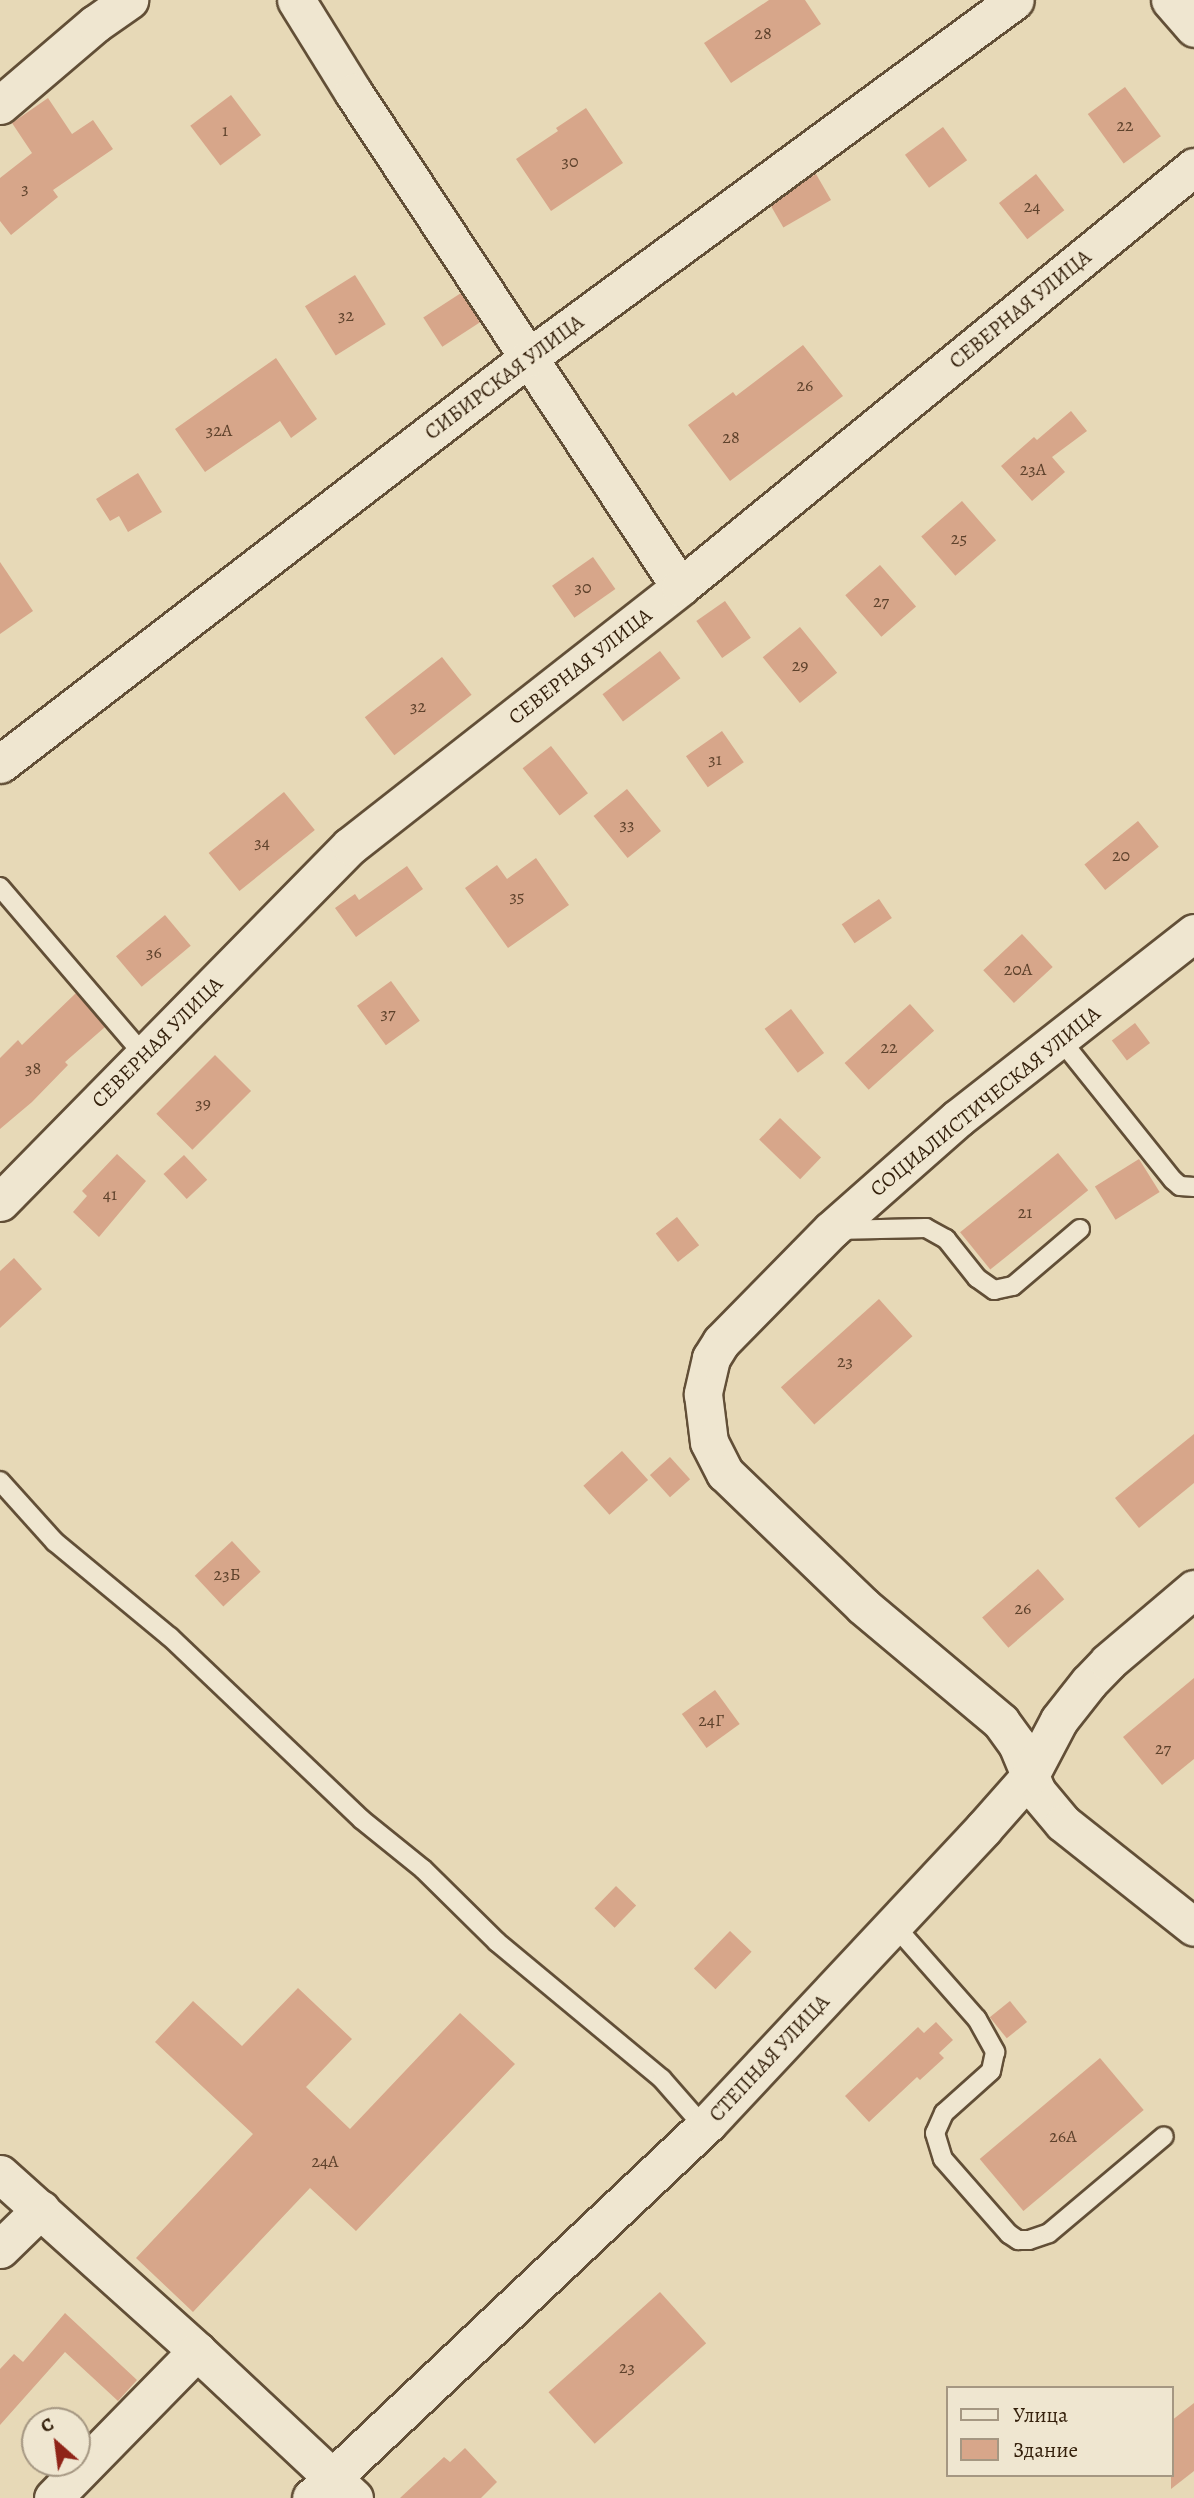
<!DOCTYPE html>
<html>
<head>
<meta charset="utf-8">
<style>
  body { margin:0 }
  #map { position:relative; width:1194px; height:2498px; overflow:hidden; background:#e7d9b7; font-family:Alegreya,serif }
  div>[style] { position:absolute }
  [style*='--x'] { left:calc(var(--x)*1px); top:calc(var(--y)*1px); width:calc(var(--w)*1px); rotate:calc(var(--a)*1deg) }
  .building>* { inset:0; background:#d7a68a; transform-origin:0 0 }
  .roads { filter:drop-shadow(2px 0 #624f37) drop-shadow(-2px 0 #624f37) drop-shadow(0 2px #624f37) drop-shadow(0 -2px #624f37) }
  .service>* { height:18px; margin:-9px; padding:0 9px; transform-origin:9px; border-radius:9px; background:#efe6d0 }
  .minor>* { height:37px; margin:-18.5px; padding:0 18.5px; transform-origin:18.5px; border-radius:18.5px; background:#efe6d0 }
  span { translate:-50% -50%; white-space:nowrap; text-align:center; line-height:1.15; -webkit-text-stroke:5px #efe6d0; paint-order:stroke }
  .number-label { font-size:18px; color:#5e422c }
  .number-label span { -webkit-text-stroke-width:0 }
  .street-label { font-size:21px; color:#35210c }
  .legend { position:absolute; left:946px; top:2386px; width:228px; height:91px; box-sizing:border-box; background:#efe6d0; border:2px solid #a59782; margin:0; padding:9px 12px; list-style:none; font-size:21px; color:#35210c }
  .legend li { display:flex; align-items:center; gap:14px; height:35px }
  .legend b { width:35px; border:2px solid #a59782 }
  .north { position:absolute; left:21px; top:2407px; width:70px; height:70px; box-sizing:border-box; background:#efe6d0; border:2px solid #a59782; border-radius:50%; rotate:332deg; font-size:19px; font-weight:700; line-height:28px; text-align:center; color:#35210c }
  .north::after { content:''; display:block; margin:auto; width:24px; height:32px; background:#8f2418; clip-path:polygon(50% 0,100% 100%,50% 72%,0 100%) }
</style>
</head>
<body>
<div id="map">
  <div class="building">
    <div style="clip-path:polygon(769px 0,805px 0,821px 24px,731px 83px,704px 43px)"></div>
    <div style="left:1125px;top:87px;width:61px;height:46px;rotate:54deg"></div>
    <div style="left:231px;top:95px;width:50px;height:51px;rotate:53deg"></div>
    <div style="clip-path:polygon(48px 98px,72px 134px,93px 120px,113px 149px,53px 190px,58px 197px,11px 235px,0 221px,0 178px,32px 153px,12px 123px)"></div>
    <div style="clip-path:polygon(586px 108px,623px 163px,551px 211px,516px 159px,558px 131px,556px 128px)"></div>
    <div style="left:943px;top:127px;width:41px;height:47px;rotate:54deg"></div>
    <div style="left:816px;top:174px;width:30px;height:55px;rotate:60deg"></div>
    <div style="left:1036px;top:174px;width:46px;height:47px;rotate:52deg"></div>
    <div style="left:355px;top:275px;width:58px;height:59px;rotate:58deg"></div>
    <div style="left:461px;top:293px;width:35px;height:45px;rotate:57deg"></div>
    <div style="clip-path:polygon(803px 345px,843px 396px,730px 481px,688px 425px,733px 392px,736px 396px)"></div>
    <div style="clip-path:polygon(276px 358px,317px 419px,291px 438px,280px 421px,205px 472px,175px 429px)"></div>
    <div style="clip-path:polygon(1071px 411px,1087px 431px,1052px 457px,1065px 472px,1032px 501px,1001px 466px,1034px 437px,1037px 440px)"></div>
    <div style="clip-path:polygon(138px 473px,162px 512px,128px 532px,119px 516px,110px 521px,96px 499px)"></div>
    <div style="left:962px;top:501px;width:52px;height:54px;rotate:49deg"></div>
    <div style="left:593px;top:557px;width:39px;height:50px;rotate:55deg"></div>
    <div style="clip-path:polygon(0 562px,33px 611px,0 634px)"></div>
    <div style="left:880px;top:565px;width:55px;height:46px;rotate:49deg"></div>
    <div style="left:725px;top:601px;width:45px;height:35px;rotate:55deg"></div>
    <div style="left:800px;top:627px;width:59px;height:48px;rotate:51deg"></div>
    <div style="left:660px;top:651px;width:34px;height:72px;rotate:53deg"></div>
    <div style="left:442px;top:657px;width:48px;height:98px;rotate:52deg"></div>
    <div style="left:722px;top:731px;width:38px;height:44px;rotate:55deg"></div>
    <div style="left:551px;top:746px;width:60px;height:36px;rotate:52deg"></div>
    <div style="left:627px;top:789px;width:54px;height:43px;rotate:51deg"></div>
    <div style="left:284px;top:792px;width:49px;height:97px;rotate:51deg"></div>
    <div style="left:1138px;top:821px;width:33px;height:69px;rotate:51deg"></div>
    <div style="clip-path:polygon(536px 858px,569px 905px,508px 948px,465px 888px,497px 865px,507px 879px)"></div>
    <div style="clip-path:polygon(407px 866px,423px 889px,356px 937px,335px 908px,355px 894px,359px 900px)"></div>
    <div style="left:879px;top:899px;width:23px;height:45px;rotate:56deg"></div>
    <div style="left:165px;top:915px;width:40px;height:64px;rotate:50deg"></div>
    <div style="left:1022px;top:934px;width:45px;height:53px;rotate:47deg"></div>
    <div style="left:391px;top:981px;width:49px;height:42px;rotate:54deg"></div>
    <div style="clip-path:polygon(76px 993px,105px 1027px,65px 1062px,68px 1065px,32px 1102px,0 1129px,0 1058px,18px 1040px,22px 1045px)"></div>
    <div style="left:910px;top:1004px;width:36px;height:88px;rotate:48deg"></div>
    <div style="left:791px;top:1009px;width:55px;height:33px;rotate:53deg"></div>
    <div style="left:1135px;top:1023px;width:25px;height:29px;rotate:53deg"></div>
    <div style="left:215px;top:1055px;width:51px;height:83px;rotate:45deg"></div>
    <div style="left:780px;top:1118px;width:57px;height:30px;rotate:44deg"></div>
    <div style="left:1058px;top:1153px;width:48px;height:126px;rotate:51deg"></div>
    <div style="clip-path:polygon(117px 1154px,146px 1181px,99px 1237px,73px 1212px,87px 1196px,82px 1191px)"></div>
    <div style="left:184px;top:1155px;width:34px;height:28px;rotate:47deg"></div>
    <div style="left:1139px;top:1159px;width:39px;height:52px;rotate:58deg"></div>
    <div style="left:677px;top:1217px;width:36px;height:27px;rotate:52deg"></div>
    <div style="clip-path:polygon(14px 1258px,42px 1289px,0 1328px,0 1271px)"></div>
    <div style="left:879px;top:1299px;width:50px;height:132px;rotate:48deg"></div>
    <div style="clip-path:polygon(1194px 1434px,1194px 1483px,1139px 1528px,1115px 1498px)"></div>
    <div style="left:622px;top:1451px;width:39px;height:52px;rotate:48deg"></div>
    <div style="left:670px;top:1457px;width:30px;height:27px;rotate:48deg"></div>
    <div style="left:232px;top:1541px;width:42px;height:51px;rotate:47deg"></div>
    <div style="left:1038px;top:1569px;width:40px;height:74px;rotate:49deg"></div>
    <div style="clip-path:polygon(1194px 1678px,1194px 1759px,1162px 1785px,1123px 1737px)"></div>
    <div style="left:715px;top:1690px;width:42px;height:41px;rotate:54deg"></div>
    <div style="left:616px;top:1886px;width:28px;height:31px;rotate:44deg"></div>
    <div style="left:730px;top:1931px;width:30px;height:52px;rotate:44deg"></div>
    <div style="clip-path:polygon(298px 1988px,352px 2039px,306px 2087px,350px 2129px,460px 2013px,515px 2064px,356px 2231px,310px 2188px,193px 2312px,136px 2258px,253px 2134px,155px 2042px,193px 2001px,242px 2046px)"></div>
    <div style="left:1010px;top:2001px;width:27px;height:26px;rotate:51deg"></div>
    <div style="clip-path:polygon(936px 2022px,953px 2040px,939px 2053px,944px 2058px,920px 2080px,917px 2077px,869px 2122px,845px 2096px,918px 2027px,924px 2033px)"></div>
    <div style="left:1100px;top:2058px;width:68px;height:157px;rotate:50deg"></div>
    <div style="left:660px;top:2292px;width:69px;height:150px;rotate:48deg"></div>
    <div style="clip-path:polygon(65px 2313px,137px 2380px,118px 2401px,65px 2352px,0 2425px,0 2369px,14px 2354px,23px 2362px)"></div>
    <div style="clip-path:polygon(1194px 2403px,1194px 2471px,1171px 2489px,1171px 2421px)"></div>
    <div style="clip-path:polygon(465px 2448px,497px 2482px,481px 2498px,400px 2498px,444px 2457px,450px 2462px)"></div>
  </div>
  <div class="roads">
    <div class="service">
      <div style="--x:0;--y:887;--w:221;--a:49.4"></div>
      <div style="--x:1060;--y:1039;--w:181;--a:51.3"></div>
      <div style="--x:1173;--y:1180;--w:9;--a:41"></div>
      <div style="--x:1180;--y:1186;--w:14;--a:4"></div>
      <div style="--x:835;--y:1230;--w:91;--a:-1.3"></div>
      <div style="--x:926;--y:1228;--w:23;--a:29"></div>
      <div style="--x:946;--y:1239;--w:50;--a:51.5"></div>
      <div style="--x:977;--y:1278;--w:21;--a:35"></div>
      <div style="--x:994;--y:1290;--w:19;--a:-12"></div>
      <div style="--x:1013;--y:1286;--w:88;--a:-40.4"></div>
      <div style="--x:0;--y:1481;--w:82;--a:48"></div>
      <div style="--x:55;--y:1542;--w:149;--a:39.6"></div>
      <div style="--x:170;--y:1637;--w:264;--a:43.6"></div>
      <div style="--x:361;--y:1819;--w:80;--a:38.9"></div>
      <div style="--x:423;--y:1869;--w:104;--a:44.6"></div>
      <div style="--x:497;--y:1942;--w:214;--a:39.7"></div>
      <div style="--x:662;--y:2079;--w:64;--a:48.8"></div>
      <div style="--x:894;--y:1925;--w:125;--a:48.6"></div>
      <div style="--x:977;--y:2019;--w:38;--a:61"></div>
      <div style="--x:995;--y:2052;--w:19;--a:102"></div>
      <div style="--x:991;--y:2071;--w:63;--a:138.2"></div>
      <div style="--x:944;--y:2113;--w:22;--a:114"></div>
      <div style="--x:935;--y:2133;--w:27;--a:73"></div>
      <div style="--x:943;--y:2159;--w:100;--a:48.7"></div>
      <div style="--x:1009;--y:2234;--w:11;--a:34"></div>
      <div style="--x:1018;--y:2240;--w:11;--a:0"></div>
      <div style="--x:1029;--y:2240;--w:21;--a:-19"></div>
      <div style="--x:1049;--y:2233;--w:150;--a:-40.1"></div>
    </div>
    <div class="minor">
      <div style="--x:296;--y:0;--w:108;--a:58.2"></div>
      <div style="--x:353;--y:92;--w:593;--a:56.55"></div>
      <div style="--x:1170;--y:0;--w:37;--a:49"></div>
      <div style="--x:0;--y:105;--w:125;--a:-40.5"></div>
      <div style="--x:95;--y:24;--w:42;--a:-35.2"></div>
      <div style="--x:0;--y:764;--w:666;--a:-37.56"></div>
      <div style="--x:528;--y:358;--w:604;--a:-36.32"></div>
      <div style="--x:1194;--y:933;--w:300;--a:141.9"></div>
      <div style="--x:958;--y:1118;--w:169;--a:138.6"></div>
      <div style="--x:831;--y:1230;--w:157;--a:134.5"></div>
      <div style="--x:721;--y:1342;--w:19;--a:122"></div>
      <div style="--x:711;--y:1358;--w:37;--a:103"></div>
      <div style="--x:703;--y:1394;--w:48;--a:82.9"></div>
      <div style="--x:709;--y:1442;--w:35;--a:63"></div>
      <div style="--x:725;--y:1473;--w:192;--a:43.9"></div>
      <div style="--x:863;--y:1606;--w:180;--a:40"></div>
      <div style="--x:1001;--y:1722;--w:27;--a:54"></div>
      <div style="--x:1017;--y:1744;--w:52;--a:67.4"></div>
      <div style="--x:1037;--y:1792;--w:40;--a:50"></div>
      <div style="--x:1063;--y:1823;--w:167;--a:38.4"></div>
      <div style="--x:0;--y:1202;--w:499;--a:-45.5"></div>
      <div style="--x:350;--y:846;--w:420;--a:-38.1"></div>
      <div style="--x:680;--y:587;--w:664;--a:-39.25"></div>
      <div style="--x:0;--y:2174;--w:265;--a:41.9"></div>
      <div style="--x:197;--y:2351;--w:215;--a:43.1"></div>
      <div style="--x:0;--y:2249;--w:57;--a:-44.3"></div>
      <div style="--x:53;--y:2498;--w:206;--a:-45.6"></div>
      <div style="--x:311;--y:2498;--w:546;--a:-43.37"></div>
      <div style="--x:708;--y:2123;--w:403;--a:-46.9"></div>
      <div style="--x:983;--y:1829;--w:69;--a:-48.5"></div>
      <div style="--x:1029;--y:1777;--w:64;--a:-62.2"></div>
      <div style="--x:1059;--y:1720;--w:48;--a:-51.7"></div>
      <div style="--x:1089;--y:1682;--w:28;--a:-46"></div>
      <div style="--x:1108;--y:1662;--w:113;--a:-40.3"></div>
    </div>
  </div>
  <div class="number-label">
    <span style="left:763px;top:33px">28</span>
    <span style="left:1125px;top:125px">22</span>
    <span style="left:225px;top:130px">1</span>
    <span style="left:570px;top:161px">30</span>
    <span style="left:25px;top:188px">3</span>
    <span style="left:1032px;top:206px">24</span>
    <span style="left:346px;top:315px">32</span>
    <span style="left:805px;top:385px">26</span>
    <span style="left:219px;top:430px">32А</span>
    <span style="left:731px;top:437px">28</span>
    <span style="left:1033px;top:469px">23А</span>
    <span style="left:959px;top:538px">25</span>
    <span style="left:583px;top:587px">30</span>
    <span style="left:881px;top:601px">27</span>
    <span style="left:800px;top:665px">29</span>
    <span style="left:418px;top:706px">32</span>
    <span style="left:715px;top:759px">31</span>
    <span style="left:627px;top:824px">33</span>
    <span style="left:262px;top:842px">34</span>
    <span style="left:1121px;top:855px">20</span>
    <span style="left:517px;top:896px">35</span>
    <span style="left:154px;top:952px">36</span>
    <span style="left:1018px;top:969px">20А</span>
    <span style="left:388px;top:1013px">37</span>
    <span style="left:889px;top:1047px">22</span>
    <span style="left:33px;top:1068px">38</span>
    <span style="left:203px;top:1103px">39</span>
    <span style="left:110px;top:1194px">41</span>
    <span style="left:1025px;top:1212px">21</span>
    <span style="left:845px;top:1361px">23</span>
    <span style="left:227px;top:1574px">23Б</span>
    <span style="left:1023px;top:1608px">26</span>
    <span style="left:711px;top:1720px">24Г</span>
    <span style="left:1163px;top:1748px">27</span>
    <span style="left:1063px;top:2136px">26А</span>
    <span style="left:325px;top:2161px">24А</span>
    <span style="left:627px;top:2367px">23</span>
  </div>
  <div class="street-label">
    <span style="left:1020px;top:309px;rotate:-39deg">СЕВЕРНАЯ УЛИЦА</span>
    <span style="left:504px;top:377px;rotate:-37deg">СИБИРСКАЯ УЛИЦА</span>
    <span style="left:580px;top:666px;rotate:-38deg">СЕВЕРНАЯ УЛИЦА</span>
    <span style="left:157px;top:1042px;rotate:-45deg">СЕВЕРНАЯ УЛИЦА</span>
    <span style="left:985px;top:1101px;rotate:-39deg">СОЦИАЛИСТИЧЕСКАЯ УЛИЦА</span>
    <span style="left:769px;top:2058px;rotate:-47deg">СТЕПНАЯ УЛИЦА</span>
  </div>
  <ul class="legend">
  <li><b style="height:9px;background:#efe6d0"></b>Улица</li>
  <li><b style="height:19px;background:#d7a68a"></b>Здание</li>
  </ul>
  <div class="north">С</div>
</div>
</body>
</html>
